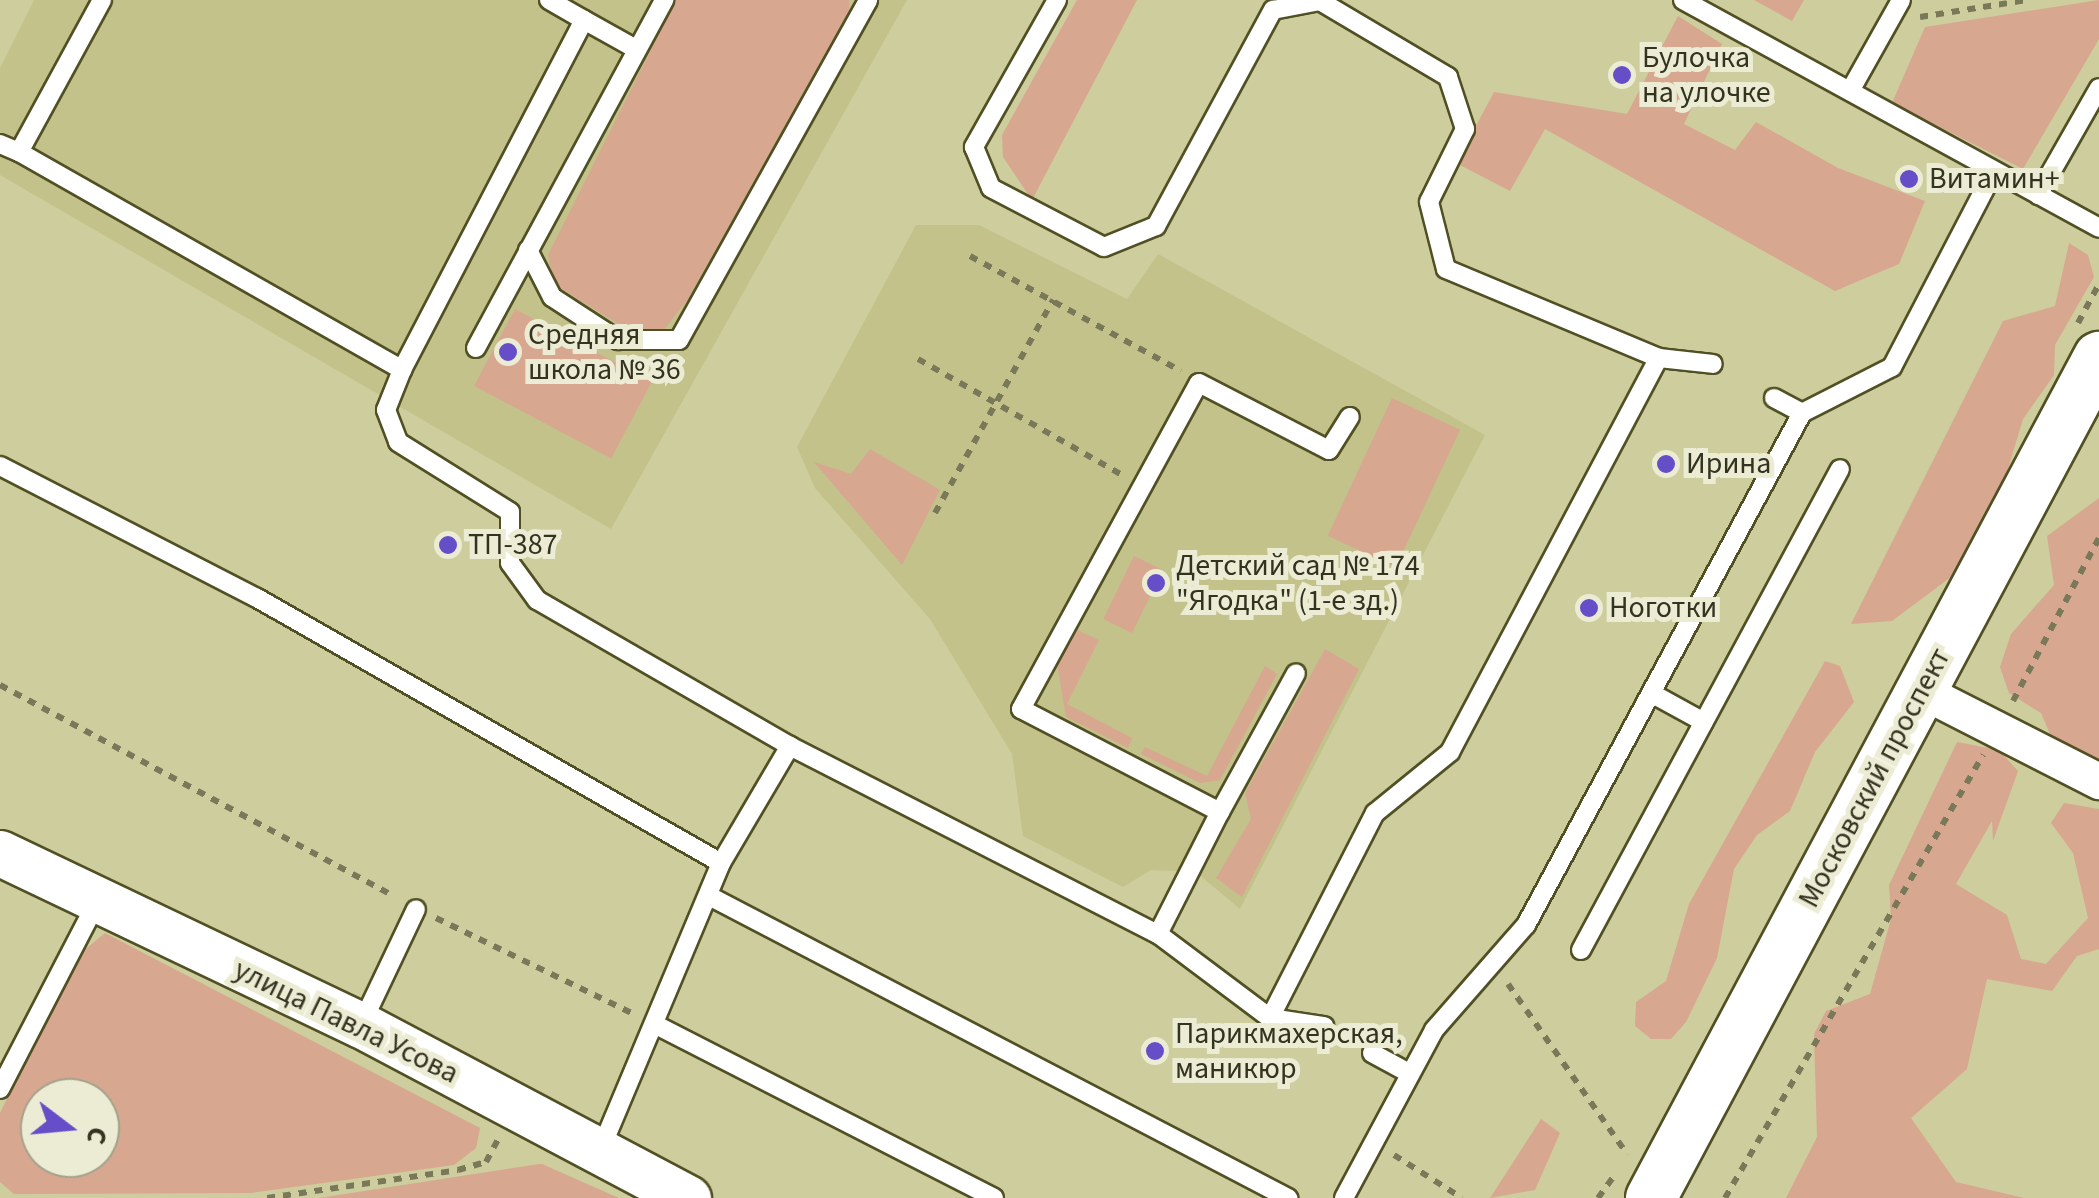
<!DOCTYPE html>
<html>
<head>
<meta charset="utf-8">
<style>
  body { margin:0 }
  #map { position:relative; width:2099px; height:1198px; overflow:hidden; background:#cecd9d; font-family:"Source Sans 3",sans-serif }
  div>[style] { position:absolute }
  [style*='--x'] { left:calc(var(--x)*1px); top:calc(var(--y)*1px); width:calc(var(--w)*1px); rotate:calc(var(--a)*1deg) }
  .built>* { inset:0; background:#c3c28a }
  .green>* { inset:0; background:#d7a790; transform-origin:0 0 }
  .path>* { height:6px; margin-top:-3px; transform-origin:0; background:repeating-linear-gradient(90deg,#797959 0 8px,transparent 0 16px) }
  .roads { filter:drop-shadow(2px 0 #515024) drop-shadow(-2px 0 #515024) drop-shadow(0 2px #515024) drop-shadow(0 -2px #515024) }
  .service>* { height:18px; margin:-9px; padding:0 9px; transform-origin:9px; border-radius:9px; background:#fff }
  .minor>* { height:35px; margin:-17.5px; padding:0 17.5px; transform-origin:17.5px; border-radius:17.5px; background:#fff }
  .tertiary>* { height:45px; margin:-22.5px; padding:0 22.5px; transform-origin:22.5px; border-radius:22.5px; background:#fff }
  .secondary>* { height:50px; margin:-25px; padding:0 25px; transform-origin:25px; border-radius:25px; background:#fff }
  .dots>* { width:28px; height:28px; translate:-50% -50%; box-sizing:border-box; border:5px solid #ececd4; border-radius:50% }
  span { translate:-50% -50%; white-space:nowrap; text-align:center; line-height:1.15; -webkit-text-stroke:10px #ececd4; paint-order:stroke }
  .poi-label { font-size:30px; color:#333320 }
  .left { translate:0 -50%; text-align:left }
  .street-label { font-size:30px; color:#333320 }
  .north { position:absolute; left:20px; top:1078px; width:100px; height:100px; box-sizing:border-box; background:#ececd4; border:2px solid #a2a28c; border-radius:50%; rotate:106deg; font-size:28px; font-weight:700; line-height:40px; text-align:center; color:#333320 }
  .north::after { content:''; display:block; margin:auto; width:35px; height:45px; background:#654ec7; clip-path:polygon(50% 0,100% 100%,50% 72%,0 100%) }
</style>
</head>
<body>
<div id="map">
  <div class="built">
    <div style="clip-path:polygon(34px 0,907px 0,611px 529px,0 175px,0 68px)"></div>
    <div style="clip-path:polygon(916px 225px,979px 225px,1127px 299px,1158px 254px,1485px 435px,1240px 909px,1196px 872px,1151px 870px,1123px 887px,1023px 836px,1012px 754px,930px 619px,815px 488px,797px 447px)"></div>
  </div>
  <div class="green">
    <div style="clip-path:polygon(676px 0,849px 0,849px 11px,688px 299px,664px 330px,631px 332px,554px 284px,548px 255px)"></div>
    <div style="clip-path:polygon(1077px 0,1137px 0,1032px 200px,1003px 157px,1002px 135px)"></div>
    <div style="clip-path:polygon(1754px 0,1804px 0,1792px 21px)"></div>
    <div style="clip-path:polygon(2099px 0,2099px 39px,2023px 169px,1892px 103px,1925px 27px)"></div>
    <div style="clip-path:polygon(1678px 16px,1722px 44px,1684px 124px,1735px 150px,1756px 122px,1838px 168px,1925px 201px,1899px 264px,1835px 291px,1545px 129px,1510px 191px,1456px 163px,1494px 92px,1627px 114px)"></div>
    <div style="clip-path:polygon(2069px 243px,2088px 255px,2094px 277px,2055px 345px,2054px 375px,2023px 419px,2001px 492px,1959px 571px,1892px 621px,1851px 624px,2003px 321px,2055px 306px)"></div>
    <div style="left:515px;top:309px;width:155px;height:87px;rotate:28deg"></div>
    <div style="left:1392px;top:398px;width:75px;height:152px;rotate:25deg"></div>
    <div style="clip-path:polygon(870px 449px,940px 490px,902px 565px,814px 462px,851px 474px)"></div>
    <div style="clip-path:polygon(2099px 498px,2099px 765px,2052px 739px,2041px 713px,2009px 693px,2000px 667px,2011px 634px,2054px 585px,2047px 536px)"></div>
    <div style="left:1134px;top:556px;width:32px;height:70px;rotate:26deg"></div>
    <div style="clip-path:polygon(1077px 630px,1099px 640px,1067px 704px,1132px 738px,1128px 748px,1066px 717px,1057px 664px)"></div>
    <div style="clip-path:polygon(1325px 649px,1359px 669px,1242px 897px,1216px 878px,1251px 819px,1245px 793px)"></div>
    <div style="clip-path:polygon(1825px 661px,1840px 666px,1854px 702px,1815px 752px,1790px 811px,1757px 835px,1734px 869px,1717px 958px,1686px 1022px,1671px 1039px,1651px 1039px,1635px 1026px,1636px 1002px,1666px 981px,1689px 904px)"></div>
    <div style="clip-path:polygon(1265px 666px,1277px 674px,1220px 780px,1200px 783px,1141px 754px,1145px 747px,1207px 776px)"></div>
    <div style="clip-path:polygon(1957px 742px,1999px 750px,2018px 771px,1993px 841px,1992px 821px,1956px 884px,2007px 915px,2021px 959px,2046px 964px,2088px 918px,2073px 853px,2051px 823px,2064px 803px,2099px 809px,2099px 949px,2077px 956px,2052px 991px,1987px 979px,1967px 1069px,1911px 1118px,1956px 1182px,2024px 1198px,1786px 1198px,1817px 1137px,1814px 1034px,1826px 1011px,1870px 994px,1891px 919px,1889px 885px)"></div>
    <div style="clip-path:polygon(evenodd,105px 933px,480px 1128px,476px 1148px,454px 1165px,251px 1193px,14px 1194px,0 1182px,0 1113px,76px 957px,105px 933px,40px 1098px,100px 1098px,100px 1158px,40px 1158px,40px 1098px)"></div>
    <div style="clip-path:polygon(1541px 1119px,1560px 1133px,1535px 1190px,1490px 1198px)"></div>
    <div style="clip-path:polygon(542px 1164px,619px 1198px,319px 1198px,539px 1164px)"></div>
  </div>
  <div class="path">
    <div style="--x:1920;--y:17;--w:108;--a:-9"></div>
    <div style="--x:970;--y:256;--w:240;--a:28.6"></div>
    <div style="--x:2078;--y:323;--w:44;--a:-61.7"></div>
    <div style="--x:918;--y:359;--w:237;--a:29.6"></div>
    <div style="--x:935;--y:513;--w:244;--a:-61"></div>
    <div style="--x:0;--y:685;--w:447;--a:28.2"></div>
    <div style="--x:2013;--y:701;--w:184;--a:-62.2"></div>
    <div style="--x:436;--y:918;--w:218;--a:25.9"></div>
    <div style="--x:1508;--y:984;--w:208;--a:55"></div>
    <div style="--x:1394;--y:1155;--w:80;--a:32.3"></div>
    <div style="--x:267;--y:1198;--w:193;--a:-8.3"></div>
    <div style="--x:458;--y:1170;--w:29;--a:-16"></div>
    <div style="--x:486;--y:1162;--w:27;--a:-62"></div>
    <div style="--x:1598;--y:1198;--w:26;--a:-54"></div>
    <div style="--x:1725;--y:1198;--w:513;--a:-59.78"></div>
  </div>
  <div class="roads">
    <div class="service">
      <div style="--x:102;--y:0;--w:173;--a:118.6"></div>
      <div style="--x:19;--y:152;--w:441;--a:29.6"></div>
      <div style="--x:549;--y:0;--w:40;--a:29.7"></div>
      <div style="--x:584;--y:20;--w:394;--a:117.5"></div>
      <div style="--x:402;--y:370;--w:43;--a:111.8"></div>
      <div style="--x:386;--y:410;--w:34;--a:69"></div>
      <div style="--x:398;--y:442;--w:132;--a:32"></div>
      <div style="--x:510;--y:512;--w:51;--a:90"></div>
      <div style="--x:510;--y:563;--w:46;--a:53.9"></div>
      <div style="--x:537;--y:600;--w:292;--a:30"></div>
      <div style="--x:790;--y:746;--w:413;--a:27.1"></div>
      <div style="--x:1158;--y:934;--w:140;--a:36.9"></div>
      <div style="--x:1270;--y:1018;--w:55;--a:8.4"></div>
      <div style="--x:1057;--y:0;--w:169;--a:119.5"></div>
      <div style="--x:974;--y:147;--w:44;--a:67.5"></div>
      <div style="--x:991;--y:188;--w:127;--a:27.6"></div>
      <div style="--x:1104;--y:247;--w:56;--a:-22"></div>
      <div style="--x:1156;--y:226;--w:246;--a:-61.6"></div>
      <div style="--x:1273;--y:10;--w:48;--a:-10.8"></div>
      <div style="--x:1320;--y:1;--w:149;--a:30.7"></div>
      <div style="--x:1448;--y:77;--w:55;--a:71.9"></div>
      <div style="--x:1465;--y:129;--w:81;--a:116.3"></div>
      <div style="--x:1429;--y:202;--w:69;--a:75.8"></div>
      <div style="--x:1446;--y:269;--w:231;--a:22.7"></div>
      <div style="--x:1659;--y:358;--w:54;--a:6.3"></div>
      <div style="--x:1683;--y:0;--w:474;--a:28.7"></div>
      <div style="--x:584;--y:20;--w:60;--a:29.1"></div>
      <div style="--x:1850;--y:91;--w:104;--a:-60.7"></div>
      <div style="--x:0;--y:144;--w:21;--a:23"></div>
      <div style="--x:2038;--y:195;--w:123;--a:-60.3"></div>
      <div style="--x:528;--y:250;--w:53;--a:62.9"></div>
      <div style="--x:552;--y:297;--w:79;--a:33.1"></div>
      <div style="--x:618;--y:340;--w:61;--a:0"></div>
      <div style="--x:679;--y:340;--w:389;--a:-60.9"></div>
      <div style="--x:476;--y:348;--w:396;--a:-61.6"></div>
      <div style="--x:1774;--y:398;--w:32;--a:28"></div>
      <div style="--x:0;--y:466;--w:289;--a:27.2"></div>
      <div style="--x:257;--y:598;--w:534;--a:29.73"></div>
      <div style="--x:1651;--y:693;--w:60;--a:28.7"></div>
      <div style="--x:1220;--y:812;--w:158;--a:-61.3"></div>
      <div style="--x:713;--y:898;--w:649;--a:27.55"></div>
      <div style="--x:1158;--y:934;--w:137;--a:-63.1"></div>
      <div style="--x:1220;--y:812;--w:224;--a:-152.6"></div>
      <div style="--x:1021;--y:709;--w:371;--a:-61.4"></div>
      <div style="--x:1199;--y:383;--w:146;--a:27.3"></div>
      <div style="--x:1329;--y:450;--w:39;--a:-58"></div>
      <div style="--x:1581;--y:950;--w:546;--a:-61.7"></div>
      <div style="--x:1270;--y:1018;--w:230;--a:-62.9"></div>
      <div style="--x:1375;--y:813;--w:97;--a:-39.1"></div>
      <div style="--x:1450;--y:752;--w:446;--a:-62.1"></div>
      <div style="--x:361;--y:1025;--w:128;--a:-64.6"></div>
      <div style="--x:660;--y:1027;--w:375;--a:27.1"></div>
      <div style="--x:1372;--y:1053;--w:42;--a:28.4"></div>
      <div style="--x:0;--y:1089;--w:208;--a:-62.6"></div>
      <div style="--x:600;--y:1151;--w:312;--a:-67.2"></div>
      <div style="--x:721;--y:863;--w:136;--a:-59.5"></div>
      <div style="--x:1344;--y:1198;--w:191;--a:-61.8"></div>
      <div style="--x:1434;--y:1030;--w:140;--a:-48.8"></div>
      <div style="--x:1526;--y:925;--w:582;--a:-61.67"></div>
      <div style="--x:1802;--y:413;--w:101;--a:-27.1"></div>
      <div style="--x:1892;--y:367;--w:221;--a:-62.5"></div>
    </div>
    <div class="minor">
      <div style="--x:1922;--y:691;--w:199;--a:27"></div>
    </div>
    <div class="tertiary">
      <div style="--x:0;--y:853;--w:400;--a:25.5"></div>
      <div style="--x:361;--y:1025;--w:370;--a:27.9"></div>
    </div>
    <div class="secondary">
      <div style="--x:1651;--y:1198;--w:953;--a:-61.96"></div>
    </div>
  </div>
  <div class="dots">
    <div style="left:1622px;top:75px;background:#654ec7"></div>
    <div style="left:1909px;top:179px;background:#654ec7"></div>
    <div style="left:508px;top:352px;background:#654ec7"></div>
    <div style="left:1666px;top:464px;background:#654ec7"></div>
    <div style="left:448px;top:545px;background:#654ec7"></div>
    <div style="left:1156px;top:583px;background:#654ec7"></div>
    <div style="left:1589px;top:608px;background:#654ec7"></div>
    <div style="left:1155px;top:1051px;background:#654ec7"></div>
  </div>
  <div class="poi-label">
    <span class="left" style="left:1642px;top:75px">Булочка<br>на улочке</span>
    <span class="left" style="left:1929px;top:179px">Витамин+</span>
    <span class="left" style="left:528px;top:352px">Средняя<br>школа № 36</span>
    <span class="left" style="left:1686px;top:464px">Ирина</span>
    <span class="left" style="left:468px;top:545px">ТП-387</span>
    <span class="left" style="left:1176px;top:583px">Детский сад № 174<br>"Ягодка" (1-е зд.)</span>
    <span class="left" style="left:1609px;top:608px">Ноготки</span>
    <span class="left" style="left:1175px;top:1051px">Парикмахерская,<br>маникюр</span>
  </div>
  <div class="street-label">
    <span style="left:1875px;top:778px;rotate:-62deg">Московский проспект</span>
    <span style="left:346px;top:1022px;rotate:26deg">улица Павла Усова</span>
  </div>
  <div class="north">С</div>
</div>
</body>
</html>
